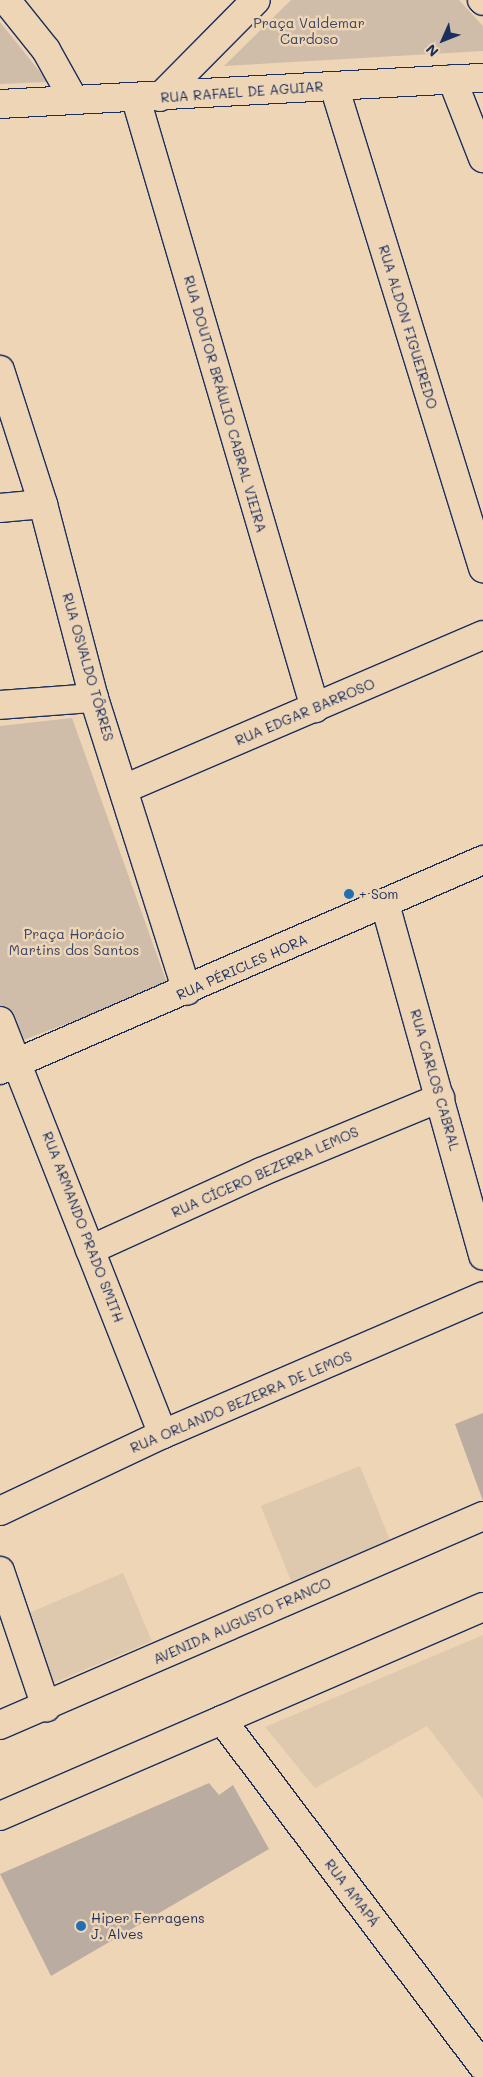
<!DOCTYPE html>
<html>
<head>
<meta charset="utf-8">
<style>
  body { margin:0 }
  #map { position:relative; width:483px; height:2077px; overflow:hidden; background:#eed5b6; font-family:Mali,sans-serif }
  div>[style] { position:absolute }
  [style*='--x'] { left:calc(var(--x)*1px); top:calc(var(--y)*1px); width:calc(var(--w)*1px); rotate:calc(var(--a)*1deg) }
  .built>* { inset:0; background:#dec9af; transform-origin:0 0 }
  .green>* { inset:0; background:#cfbda9 }
  .building>* { inset:0; background:#baaca0 }
  .roads { filter:drop-shadow(1px 0 #1b2f5e) drop-shadow(-1px 0 #1b2f5e) drop-shadow(0 1px #1b2f5e) drop-shadow(0 -1px #1b2f5e) }
  .minor>* { height:28px; margin:-14px; padding:0 14px; transform-origin:14px; border-radius:14px; background:#eed5b6 }
  .tertiary>* { height:28px; margin:-14px; padding:0 14px; transform-origin:14px; border-radius:14px; background:#eed5b6 }
  .secondary>* { height:28px; margin:-14px; padding:0 14px; transform-origin:14px; border-radius:14px; background:#eed5b6 }
  .dots>* { width:14px; height:14px; translate:-50% -50%; box-sizing:border-box; border:2px solid #eed5b6; border-radius:50% }
  span { translate:-50% -50%; white-space:nowrap; text-align:center; line-height:1.15; -webkit-text-stroke:5px #eed5b6; paint-order:stroke }
  .park-label { font-size:14px; color:#364469 }
  .street-label { font-size:14px; color:#1b2f5e }
  .poi-label { font-size:14px; color:#1b2f5e }
  .left { translate:0 -50%; text-align:left }
  .north { position:absolute; left:418px; top:15px; width:50px; height:50px; -webkit-text-stroke:4px #eed5b6; paint-order:stroke; rotate:226deg; font-size:14px; font-weight:700; line-height:20px; text-align:center; color:#1b2f5e }
  .north::after { content:''; display:block; margin:auto; width:18px; height:22px; background:#1b2f5e; clip-path:polygon(50% 0,100% 100%,50% 72%,0 100%) }
</style>
</head>
<body>
<div id="map">
  <div class="built">
    <div style="left:360px;top:1466px;width:82px;height:107px;rotate:68deg"></div>
    <div style="left:123px;top:1573px;width:74px;height:107px;rotate:67deg"></div>
    <div style="clip-path:polygon(483px 1635px,483px 1799px,427px 1726px,315px 1788px,265px 1727px)"></div>
  </div>
  <div class="green">
    <div style="clip-path:polygon(291px 0,459px 0,483px 26px,483px 51px,224px 66px)"></div>
    <div style="clip-path:polygon(0 22px,48px 82px,0 84px)"></div>
    <div style="clip-path:polygon(72px 718px,168px 986px,15px 1043px,0 1006px,0 726px)"></div>
  </div>
  <div class="building">
    <div style="clip-path:polygon(483px 1413px,483px 1501px,455px 1424px)"></div>
    <div style="clip-path:polygon(209px 1783px,219px 1795px,233px 1785px,269px 1849px,51px 1976px,0 1874px)"></div>
  </div>
  <div class="roads">
    <div class="minor">
      <div style="--x:6;--y:0;--w:64;--a:51.3"></div>
      <div style="--x:46;--y:50;--w:57;--a:60.8"></div>
      <div style="--x:452;--y:79;--w:85;--a:68.6"></div>
      <div style="--x:334;--y:86;--w:505;--a:72.82"></div>
      <div style="--x:136;--y:99;--w:635;--a:73.62"></div>
      <div style="--x:0;--y:370;--w:141;--a:72.2"></div>
      <div style="--x:43;--y:504;--w:201;--a:75.3"></div>
      <div style="--x:94;--y:698;--w:307;--a:72.4"></div>
      <div style="--x:0;--y:508;--w:43;--a:-5.3"></div>
      <div style="--x:0;--y:705;--w:94;--a:-4.3"></div>
      <div style="--x:126;--y:788;--w:388;--a:-23.2"></div>
      <div style="--x:385;--y:904;--w:365;--a:74.4"></div>
      <div style="--x:0;--y:1021;--w:444;--a:68.5"></div>
      <div style="--x:0;--y:1070;--w:527;--a:-23.5"></div>
      <div style="--x:90;--y:1250;--w:188;--a:-24.5"></div>
      <div style="--x:261;--y:1172;--w:194;--a:-22.5"></div>
      <div style="--x:0;--y:1511;--w:180;--a:-25.3"></div>
      <div style="--x:163;--y:1434;--w:348;--a:-23.3"></div>
      <div style="--x:0;--y:1571;--w:144;--a:71.3"></div>
      <div style="--x:222;--y:1720;--w:433;--a:53"></div>
    </div>
    <div class="tertiary">
      <div style="--x:160;--y:97;--w:136;--a:-45.3"></div>
      <div style="--x:0;--y:104;--w:484;--a:-3.1"></div>
    </div>
    <div class="secondary">
      <div style="--x:482;--y:0;--w:1;--a:45"></div>
      <div style="--x:0;--y:1725;--w:526;--a:-23.4"></div>
      <div style="--x:0;--y:1816;--w:526;--a:-23.4"></div>
    </div>
  </div>
  <div class="dots">
    <div style="left:349px;top:894px;background:#1f6fb2"></div>
    <div style="left:81px;top:1926px;background:#1f6fb2"></div>
  </div>
  <div class="park-label">
    <span style="left:309px;top:31px">Praça Valdemar<br>Cardoso</span>
    <span style="left:74px;top:942px">Praça Horácio<br>Martins dos Santos</span>
  </div>
  <div class="street-label">
    <span style="left:242px;top:92px;rotate:-4deg">RUA RAFAEL DE AGUIAR</span>
    <span style="left:408px;top:327px;rotate:73deg">RUA ALDON FIGUEIREDO</span>
    <span style="left:225px;top:404px;rotate:74deg">RUA DOUTOR BRÁULIO CABRAL VIEIRA</span>
    <span style="left:88px;top:667px;rotate:74deg">RUA OSVALDO TÔRRES</span>
    <span style="left:305px;top:712px;rotate:-23deg">RUA EDGAR BARROSO</span>
    <span style="left:242px;top:967px;rotate:-24deg">RUA PÉRICLES HORA</span>
    <span style="left:435px;top:1080px;rotate:74deg">RUA CARLOS CABRAL</span>
    <span style="left:265px;top:1172px;rotate:-24deg">RUA CÍCERO BEZERRA LEMOS</span>
    <span style="left:83px;top:1227px;rotate:69deg">RUA ARMANDO PRADO SMITH</span>
    <span style="left:241px;top:1402px;rotate:-23deg">RUA ORLANDO BEZERRA DE LEMOS</span>
    <span style="left:242px;top:1621px;rotate:-24deg">AVENIDA AUGUSTO FRANCO</span>
    <span style="left:352px;top:1893px;rotate:53deg">RUA AMAPÁ</span>
  </div>
  <div class="poi-label">
    <span class="left" style="left:359px;top:894px">+ Som</span>
    <span class="left" style="left:91px;top:1926px">Hiper Ferragens<br>J. Alves</span>
  </div>
  <div class="north">N</div>
</div>
</body>
</html>
